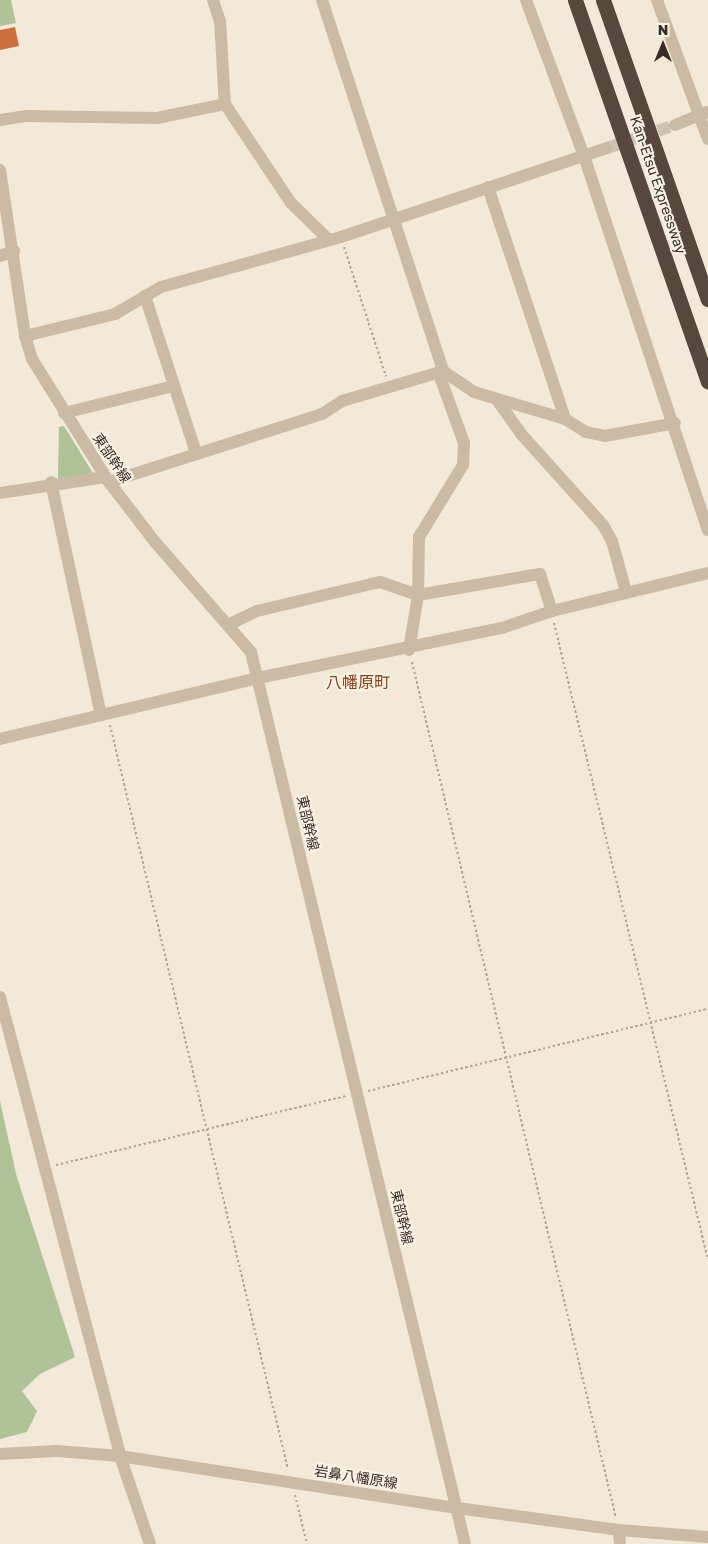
<!DOCTYPE html>
<html>
<head>
<meta charset="utf-8">
<style>
  body { margin:0 }
  #map { position:relative; width:708px; height:1544px; overflow:hidden; background:#f2e9d9; font-family:"Golos Text","Noto Sans JP",sans-serif }
  div>[style] { position:absolute }
  [style*='--x'] { left:calc(var(--x)*1px); top:calc(var(--y)*1px); width:calc(var(--w)*1px); rotate:calc(var(--a)*1deg) }
  .green>* { inset:0; background:#afc298 }
  .building>* { inset:0; background:#cc713d }
  .minor-tunnel>* { height:12px; margin-top:-6px; transform-origin:0; background:repeating-linear-gradient(90deg,#ccc3b5 0 12px,transparent 0 18px) }
  .path>* { height:2px; margin-top:-1px; transform-origin:0; background:repeating-linear-gradient(90deg,#b7a58e 0 2.5px,transparent 0 5px) }
  .minor>* { height:12px; margin:-6px; padding:0 6px; transform-origin:6px; border-radius:6px; background:#cbbba4 }
  .highway>* { height:15px; margin:-7.5px; padding:0 7.5px; transform-origin:7.5px; border-radius:7.5px; background:#57483d }
  span { translate:-50% -50%; white-space:nowrap; text-align:center; line-height:1.15; -webkit-text-stroke:4px #faf3e5; paint-order:stroke }
  .street-label { font-size:14px; color:#362d26 }
  .quarter-label { font-size:16px; color:#89431b }
  .north { position:absolute; left:638px; top:20px; width:50px; height:50px; -webkit-text-stroke:4px #faf3e5; paint-order:stroke; rotate:0deg; font-size:14px; font-weight:700; line-height:20px; text-align:center; color:#362d26 }
  .north::after { content:''; display:block; margin:auto; width:18px; height:22px; background:#362d26; clip-path:polygon(50% 0,100% 100%,50% 72%,0 100%) }
</style>
</head>
<body>
<div id="map">
  <div class="green">
    <div style="clip-path:polygon(0 0,11px 0,16px 23px,0 26px)"></div>
    <div style="clip-path:polygon(64px 426px,94px 475px,58px 478px,59px 427px)"></div>
    <div style="clip-path:polygon(0 1101px,16px 1174px,75px 1357px,40px 1374px,22px 1391px,37px 1411px,27px 1432px,0 1439px)"></div>
  </div>
  <div class="building">
    <div style="clip-path:polygon(15px 27px,19px 46px,0 50px,0 30px)"></div>
  </div>
  <div class="minor-tunnel">
    <div style="--x:607;--y:148;--w:72;--a:-18.7"></div>
  </div>
  <div class="path">
    <div style="--x:344;--y:247;--w:136;--a:72"></div>
    <div style="--x:554;--y:623;--w:655;--a:76.41"></div>
    <div style="--x:412;--y:662;--w:880;--a:76.6"></div>
    <div style="--x:110;--y:725;--w:765;--a:76.55"></div>
    <div style="--x:368;--y:1091;--w:350;--a:-13.6"></div>
    <div style="--x:56;--y:1165;--w:298;--a:-13.4"></div>
    <div style="--x:295;--y:1495;--w:50;--a:76.2"></div>
  </div>
  <div class="minor">
    <div style="--x:213;--y:0;--w:22;--a:72"></div>
    <div style="--x:220;--y:21;--w:83;--a:86.6"></div>
    <div style="--x:225;--y:104;--w:119;--a:56.3"></div>
    <div style="--x:291;--y:203;--w:53;--a:44.2"></div>
    <div style="--x:322;--y:0;--w:390;--a:71.9"></div>
    <div style="--x:443;--y:371;--w:37;--a:34"></div>
    <div style="--x:474;--y:392;--w:95;--a:16.5"></div>
    <div style="--x:565;--y:419;--w:25;--a:32"></div>
    <div style="--x:586;--y:432;--w:19;--a:12"></div>
    <div style="--x:605;--y:436;--w:71;--a:-10.5"></div>
    <div style="--x:526;--y:0;--w:166;--a:69.6"></div>
    <div style="--x:584;--y:156;--w:394;--a:71.7"></div>
    <div style="--x:657;--y:0;--w:148;--a:69.9"></div>
    <div style="--x:0;--y:120;--w:25;--a:-9"></div>
    <div style="--x:25;--y:116;--w:132;--a:0.9"></div>
    <div style="--x:157;--y:118;--w:69;--a:-11.6"></div>
    <div style="--x:675;--y:125;--w:35;--a:-22"></div>
    <div style="--x:0;--y:170;--w:168;--a:81.4"></div>
    <div style="--x:25;--y:336;--w:24;--a:73"></div>
    <div style="--x:32;--y:359;--w:145;--a:58"></div>
    <div style="--x:109;--y:482;--w:76;--a:52.5"></div>
    <div style="--x:155;--y:542;--w:146;--a:48.9"></div>
    <div style="--x:251;--y:652;--w:917;--a:76.51"></div>
    <div style="--x:488;--y:187;--w:244;--a:71.6"></div>
    <div style="--x:0;--y:256;--w:15;--a:-20"></div>
    <div style="--x:145;--y:296;--w:165;--a:72"></div>
    <div style="--x:25;--y:336;--w:93;--a:-13.7"></div>
    <div style="--x:115;--y:314;--w:53;--a:-30.4"></div>
    <div style="--x:161;--y:287;--w:187;--a:-15.5"></div>
    <div style="--x:341;--y:237;--w:280;--a:-18.5"></div>
    <div style="--x:497;--y:400;--w:43;--a:54.5"></div>
    <div style="--x:522;--y:435;--w:121;--a:48"></div>
    <div style="--x:603;--y:525;--w:18;--a:61"></div>
    <div style="--x:612;--y:541;--w:53;--a:74.6"></div>
    <div style="--x:64;--y:413;--w:113;--a:-13.8"></div>
    <div style="--x:51;--y:482;--w:238;--a:77.9"></div>
    <div style="--x:109;--y:482;--w:224;--a:-17.7"></div>
    <div style="--x:322;--y:414;--w:24;--a:-33"></div>
    <div style="--x:342;--y:401;--w:105;--a:-16.5"></div>
    <div style="--x:0;--y:493;--w:106;--a:-8.7"></div>
    <div style="--x:230;--y:624;--w:30;--a:-26"></div>
    <div style="--x:257;--y:611;--w:126;--a:-13.3"></div>
    <div style="--x:380;--y:582;--w:40;--a:18.9"></div>
    <div style="--x:418;--y:595;--w:124;--a:-9.8"></div>
    <div style="--x:540;--y:574;--w:39;--a:72"></div>
    <div style="--x:409;--y:650;--w:56;--a:-80.7"></div>
    <div style="--x:418;--y:595;--w:58;--a:-89"></div>
    <div style="--x:419;--y:537;--w:84;--a:-58.6"></div>
    <div style="--x:463;--y:465;--w:22;--a:-87"></div>
    <div style="--x:464;--y:443;--w:73;--a:-109.9"></div>
    <div style="--x:0;--y:739;--w:265;--a:-13.3"></div>
    <div style="--x:258;--y:678;--w:249;--a:-11.6"></div>
    <div style="--x:502;--y:628;--w:53;--a:-18.8"></div>
    <div style="--x:552;--y:611;--w:161;--a:-13.7"></div>
    <div style="--x:0;--y:997;--w:474;--a:75.3"></div>
    <div style="--x:120;--y:1456;--w:93;--a:71.2"></div>
    <div style="--x:0;--y:1454;--w:57;--a:-3"></div>
    <div style="--x:57;--y:1451;--w:63;--a:4.5"></div>
    <div style="--x:120;--y:1456;--w:341;--a:8.8"></div>
    <div style="--x:457;--y:1508;--w:163;--a:7.7"></div>
    <div style="--x:619;--y:1530;--w:89;--a:4.5"></div>
    <div style="--x:619;--y:1530;--w:14;--a:86"></div>
  </div>
  <div class="highway">
    <div style="--x:575;--y:0;--w:404;--a:70.8"></div>
    <div style="--x:603;--y:0;--w:317;--a:70.7"></div>
  </div>
  <div class="street-label">
    <span style="left:658px;top:185px;rotate:71deg">Kan-Etsu Expressway</span>
    <span style="left:112px;top:458px;rotate:56deg">東部幹線</span>
    <span style="left:308px;top:823px;rotate:77deg">東部幹線</span>
    <span style="left:402px;top:1217px;rotate:77deg">東部幹線</span>
    <span style="left:356px;top:1477px;rotate:9deg">岩鼻八幡原線</span>
  </div>
  <div class="quarter-label">
    <span style="left:358px;top:682px">八幡原町</span>
  </div>
  <div class="north">N</div>
</div>
</body>
</html>
